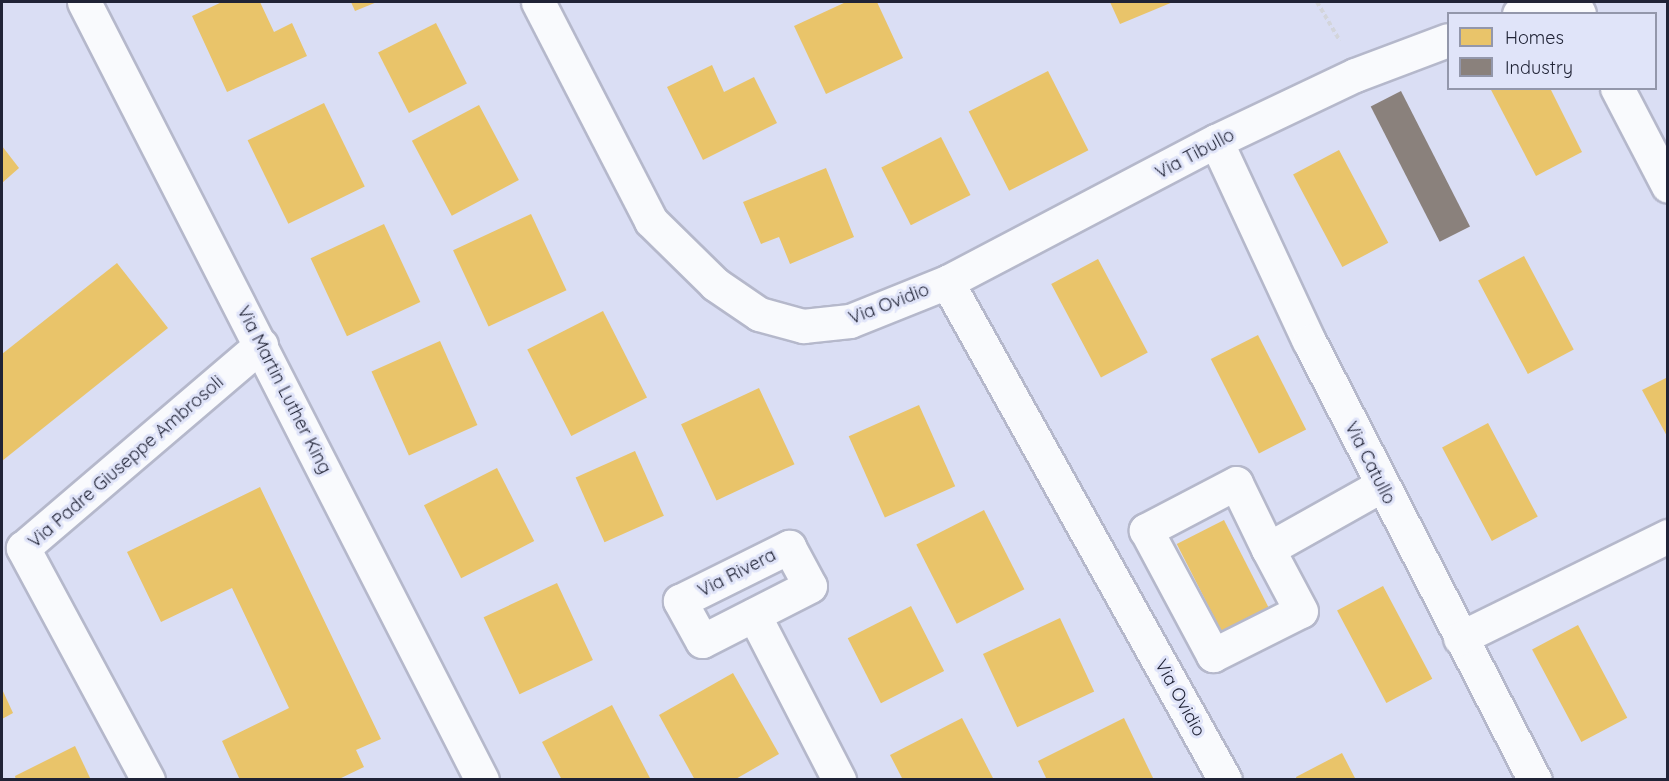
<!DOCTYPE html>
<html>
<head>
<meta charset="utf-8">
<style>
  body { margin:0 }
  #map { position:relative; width:1669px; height:781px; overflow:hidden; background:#dadef4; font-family:Quicksand,sans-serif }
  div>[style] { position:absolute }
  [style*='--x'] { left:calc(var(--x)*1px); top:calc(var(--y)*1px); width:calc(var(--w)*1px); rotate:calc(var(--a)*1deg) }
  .homes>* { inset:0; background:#e9c46a; transform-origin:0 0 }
  .industry>* { inset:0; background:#8a817c; transform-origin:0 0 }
  .path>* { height:4px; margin-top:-2px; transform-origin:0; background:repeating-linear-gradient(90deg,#d3d5db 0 4.5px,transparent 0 7.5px) }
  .roads { filter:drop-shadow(2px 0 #b5b8cb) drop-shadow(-2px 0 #b5b8cb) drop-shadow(0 2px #b5b8cb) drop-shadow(0 -2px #b5b8cb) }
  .minor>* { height:33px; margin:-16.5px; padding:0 16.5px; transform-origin:16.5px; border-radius:16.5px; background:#f9fafd }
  span { translate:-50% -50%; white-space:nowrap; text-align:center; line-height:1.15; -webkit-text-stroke:6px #e0e4f9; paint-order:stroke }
  .street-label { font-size:18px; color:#202336 }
  .frame { position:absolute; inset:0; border:3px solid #202336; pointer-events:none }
  .legend { position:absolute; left:1447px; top:12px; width:210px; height:78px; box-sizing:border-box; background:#e0e4f9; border:2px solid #9397ab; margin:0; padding:8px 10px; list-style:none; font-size:18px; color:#202336 }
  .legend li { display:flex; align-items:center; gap:12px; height:30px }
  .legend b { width:30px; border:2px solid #9397ab }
</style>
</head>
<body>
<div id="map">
  <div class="homes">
    <div style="clip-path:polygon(222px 2px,260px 2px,274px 32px,292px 23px,307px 56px,227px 92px,192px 16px)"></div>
    <div style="clip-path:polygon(351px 2px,377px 2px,355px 11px)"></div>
    <div style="clip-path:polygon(846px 2px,877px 2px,903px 58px,826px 94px,794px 26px)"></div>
    <div style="clip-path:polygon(1110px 2px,1173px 2px,1120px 24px)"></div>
    <div style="left:436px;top:23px;width:68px;height:65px;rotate:63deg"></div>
    <div style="clip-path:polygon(712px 65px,724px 92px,754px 77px,777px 123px,703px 160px,667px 87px)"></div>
    <div style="left:1048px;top:71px;width:89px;height:89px;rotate:63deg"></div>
    <div style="clip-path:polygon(1490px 88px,1550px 88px,1582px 152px,1536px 176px)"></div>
    <div style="left:324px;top:103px;width:93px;height:85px;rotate:64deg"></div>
    <div style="left:479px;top:105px;width:85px;height:76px;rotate:62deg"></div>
    <div style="left:941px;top:137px;width:65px;height:67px;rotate:63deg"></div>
    <div style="clip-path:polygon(2px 146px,19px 168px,2px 183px)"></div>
    <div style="left:1339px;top:150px;width:105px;height:52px;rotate:62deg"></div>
    <div style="clip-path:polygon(826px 168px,854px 237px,790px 264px,779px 237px,761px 244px,743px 202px)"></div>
    <div style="left:531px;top:214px;width:84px;height:86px;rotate:65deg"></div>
    <div style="left:384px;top:224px;width:86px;height:81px;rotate:65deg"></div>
    <div style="left:1524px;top:256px;width:106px;height:52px;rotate:62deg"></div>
    <div style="left:1098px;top:259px;width:106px;height:53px;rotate:62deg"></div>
    <div style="clip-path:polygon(117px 263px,168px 328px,2px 461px,2px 354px)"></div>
    <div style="left:603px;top:311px;width:97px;height:85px;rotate:63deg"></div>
    <div style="left:1258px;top:335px;width:106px;height:53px;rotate:63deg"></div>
    <div style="left:440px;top:341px;width:92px;height:75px;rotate:66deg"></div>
    <div style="clip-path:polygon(1668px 377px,1668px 438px,1642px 390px)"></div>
    <div style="left:759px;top:388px;width:84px;height:86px;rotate:65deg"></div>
    <div style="left:919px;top:405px;width:89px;height:77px;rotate:66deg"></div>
    <div style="left:1488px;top:423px;width:106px;height:52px;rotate:62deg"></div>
    <div style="left:635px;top:451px;width:71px;height:65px;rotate:66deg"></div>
    <div style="left:497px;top:468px;width:82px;height:82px;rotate:63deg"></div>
    <div style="clip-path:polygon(260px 487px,381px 739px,356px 750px,364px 767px,337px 780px,240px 780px,222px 741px,289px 708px,232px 588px,161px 622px,127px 552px)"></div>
    <div style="left:984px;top:510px;width:89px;height:76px;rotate:63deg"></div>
    <div style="left:1224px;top:520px;width:105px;height:53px;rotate:63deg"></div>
    <div style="left:557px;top:583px;width:85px;height:81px;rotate:65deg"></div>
    <div style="left:1383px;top:586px;width:105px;height:52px;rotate:62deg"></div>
    <div style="left:911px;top:606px;width:73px;height:71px;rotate:63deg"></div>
    <div style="left:1060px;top:618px;width:81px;height:85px;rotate:65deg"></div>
    <div style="left:1578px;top:625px;width:105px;height:52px;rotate:62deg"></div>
    <div style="clip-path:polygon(733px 673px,779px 754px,734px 780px,695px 780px,659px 715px)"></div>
    <div style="clip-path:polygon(2px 689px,13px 713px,2px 719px)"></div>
    <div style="clip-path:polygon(612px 705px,651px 780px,562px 780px,542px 742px)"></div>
    <div style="clip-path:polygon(962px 718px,994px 780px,903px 780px,890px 755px)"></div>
    <div style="clip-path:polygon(1124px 718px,1154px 780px,1047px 780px,1038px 761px)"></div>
    <div style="clip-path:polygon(75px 746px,91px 780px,16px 780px,15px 776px)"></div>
    <div style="clip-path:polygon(1342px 753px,1356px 780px,1297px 780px,1296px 777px)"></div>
  </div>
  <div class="industry">
    <div style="left:1401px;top:91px;width:152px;height:34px;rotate:63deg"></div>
  </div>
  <div class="path">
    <div style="--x:1317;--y:2;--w:45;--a:59.5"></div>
  </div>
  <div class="roads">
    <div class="minor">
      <div style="--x:84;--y:2;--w:874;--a:62.91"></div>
      <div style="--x:538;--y:2;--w:246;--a:62.7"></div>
      <div style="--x:651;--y:221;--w:90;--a:44.5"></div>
      <div style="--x:715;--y:284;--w:53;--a:34.3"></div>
      <div style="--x:759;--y:314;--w:46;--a:15.3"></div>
      <div style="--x:803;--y:326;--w:47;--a:-6.1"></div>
      <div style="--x:850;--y:321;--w:105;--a:-21.9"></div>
      <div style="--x:947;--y:282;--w:570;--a:60.83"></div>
      <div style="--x:1573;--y:2;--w:13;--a:63"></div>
      <div style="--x:1519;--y:14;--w:34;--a:-21"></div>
      <div style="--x:1617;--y:88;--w:110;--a:62.5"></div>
      <div style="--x:1216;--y:141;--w:221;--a:65.1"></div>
      <div style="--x:1309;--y:341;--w:494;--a:62.8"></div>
      <div style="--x:947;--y:282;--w:304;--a:-27.7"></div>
      <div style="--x:1216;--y:141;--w:154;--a:-25.4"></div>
      <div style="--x:1355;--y:75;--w:99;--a:-20.6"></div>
      <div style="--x:789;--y:547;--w:44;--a:61.7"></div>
      <div style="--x:810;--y:586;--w:121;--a:153"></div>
      <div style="--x:702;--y:641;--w:46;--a:-118.8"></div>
      <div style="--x:680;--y:601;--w:122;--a:-26.4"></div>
      <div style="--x:1268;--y:549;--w:73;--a:-115.9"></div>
      <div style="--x:1236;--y:483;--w:102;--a:152.4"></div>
      <div style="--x:1146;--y:530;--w:142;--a:61.8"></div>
      <div style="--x:1213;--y:655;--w:98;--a:-26.6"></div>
      <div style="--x:1301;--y:611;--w:70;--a:-118"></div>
      <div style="--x:1268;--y:549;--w:131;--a:-29.3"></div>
      <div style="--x:754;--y:615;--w:186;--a:62.7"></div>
      <div style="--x:1460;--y:638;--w:232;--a:-26.1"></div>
      <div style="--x:148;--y:780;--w:264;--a:-118.3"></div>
      <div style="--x:23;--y:548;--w:313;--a:-40.5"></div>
    </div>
  </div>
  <div class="street-label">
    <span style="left:1195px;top:154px;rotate:-28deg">Via Tibullo</span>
    <span style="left:889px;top:304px;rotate:-21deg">Via Ovidio</span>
    <span style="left:284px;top:390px;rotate:63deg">Via Martin Luther King</span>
    <span style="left:126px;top:462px;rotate:-41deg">Via Padre Giuseppe Ambrosoli</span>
    <span style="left:1370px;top:463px;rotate:63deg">Via Catullo</span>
    <span style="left:737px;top:573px;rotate:-27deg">Via Rivera</span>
    <span style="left:1180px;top:698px;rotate:61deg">Via Ovidio</span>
  </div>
  <div class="frame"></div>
  <ul class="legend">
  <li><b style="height:16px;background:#e9c46a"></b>Homes</li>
  <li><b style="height:16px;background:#8a817c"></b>Industry</li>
  </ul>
</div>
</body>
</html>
